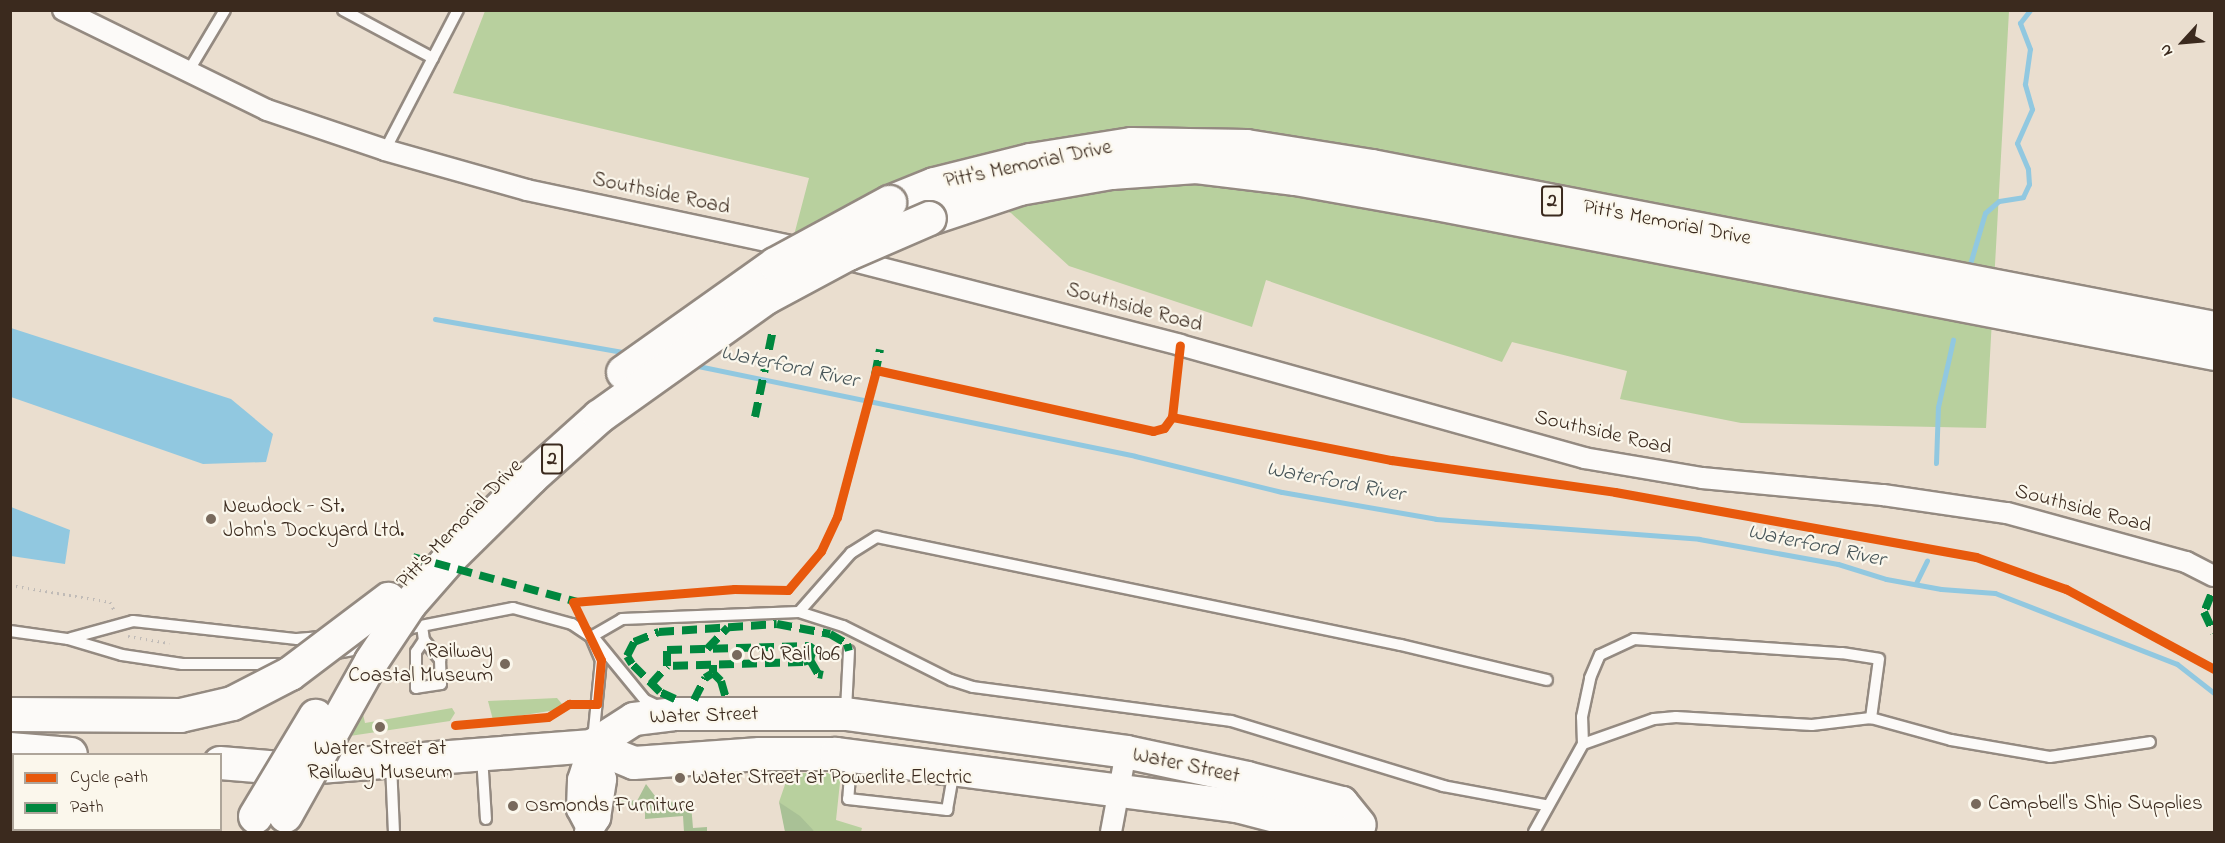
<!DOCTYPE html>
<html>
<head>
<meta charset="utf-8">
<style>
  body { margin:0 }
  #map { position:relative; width:2225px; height:843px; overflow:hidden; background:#eadecf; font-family:"Indie Flower",sans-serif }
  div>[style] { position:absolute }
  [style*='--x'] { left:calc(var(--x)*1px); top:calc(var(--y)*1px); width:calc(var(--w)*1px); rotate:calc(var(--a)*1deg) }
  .green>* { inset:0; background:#b8d09e }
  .forest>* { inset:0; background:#a9c196 }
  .water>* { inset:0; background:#91c8e0 }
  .stream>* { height:5px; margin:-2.5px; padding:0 2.5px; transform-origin:2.5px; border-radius:2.5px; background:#91c8e0 }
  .path>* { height:3px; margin-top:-1.5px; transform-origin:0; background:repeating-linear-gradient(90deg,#c0bbb7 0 1.5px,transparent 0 6px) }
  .roads { filter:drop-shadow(2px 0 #948a81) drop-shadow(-2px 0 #948a81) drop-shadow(0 2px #948a81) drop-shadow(0 -2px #948a81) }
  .service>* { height:10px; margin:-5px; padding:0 5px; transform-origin:5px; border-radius:5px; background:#fcfaf8 }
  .minor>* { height:20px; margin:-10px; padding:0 10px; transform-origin:10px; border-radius:10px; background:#fcfaf8 }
  .tertiary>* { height:26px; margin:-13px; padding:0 13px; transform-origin:13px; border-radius:13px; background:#fcfaf8 }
  .primary>* { height:32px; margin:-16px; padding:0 16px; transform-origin:16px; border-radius:16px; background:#fcfaf8 }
  .motorway>* { height:33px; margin:-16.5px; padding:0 16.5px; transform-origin:16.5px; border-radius:16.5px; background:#fcfaf8 }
  .bridges { filter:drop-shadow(2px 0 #948a81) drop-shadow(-2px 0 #948a81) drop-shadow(0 2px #948a81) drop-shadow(0 -2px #948a81) }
  .motorway-bridge>* { height:33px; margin:-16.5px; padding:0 16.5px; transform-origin:16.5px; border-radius:16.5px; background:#fcfaf8 }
  .quiet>* { height:8px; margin-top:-4px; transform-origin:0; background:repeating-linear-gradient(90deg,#00873e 0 15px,transparent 0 23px) }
  .cycleway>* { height:9px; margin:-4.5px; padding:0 4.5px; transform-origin:4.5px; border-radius:4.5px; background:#e8590c }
  .dots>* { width:16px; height:16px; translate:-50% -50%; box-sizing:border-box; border:3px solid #fbf7ec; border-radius:50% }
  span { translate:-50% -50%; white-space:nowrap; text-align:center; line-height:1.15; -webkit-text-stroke:4.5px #fbf7ec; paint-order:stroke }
  .shield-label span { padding:2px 4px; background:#fbf7ec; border:2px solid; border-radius:4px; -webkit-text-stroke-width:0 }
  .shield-label { font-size:20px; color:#3b2a1e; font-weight:700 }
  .street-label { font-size:21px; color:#3b2a1e }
  .poi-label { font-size:21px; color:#3b2a1e }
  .left { translate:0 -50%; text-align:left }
  .right { translate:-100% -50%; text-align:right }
  .water-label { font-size:22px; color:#49575a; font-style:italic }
  .frame { position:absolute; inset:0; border:12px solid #3b2a1e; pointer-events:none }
  .legend { position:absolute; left:12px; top:753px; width:210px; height:78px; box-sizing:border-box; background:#fbf7ec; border:2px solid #aea59a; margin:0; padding:8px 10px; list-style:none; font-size:18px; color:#3b2a1e }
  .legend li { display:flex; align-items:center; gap:12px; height:30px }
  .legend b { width:30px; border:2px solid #aea59a }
  .north { position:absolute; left:2153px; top:12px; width:60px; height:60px; -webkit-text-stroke:4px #fbf7ec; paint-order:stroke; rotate:244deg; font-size:16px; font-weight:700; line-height:24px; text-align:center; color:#3b2a1e }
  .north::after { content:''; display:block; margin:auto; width:21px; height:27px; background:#3b2a1e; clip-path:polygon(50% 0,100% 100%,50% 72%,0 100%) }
</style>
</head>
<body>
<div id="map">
  <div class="green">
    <div style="clip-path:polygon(485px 11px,2009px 11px,1986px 428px,1741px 423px,1620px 399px,1627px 371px,1512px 342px,1502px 362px,1266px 280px,1252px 327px,1069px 266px,1011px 213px,912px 177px,793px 239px,809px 178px,453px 93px)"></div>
    <div style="clip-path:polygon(557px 698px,562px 704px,556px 710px,493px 720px,488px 701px)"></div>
    <div style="clip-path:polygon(356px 702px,361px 705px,365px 723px,452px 708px,455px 713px,450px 721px,343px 737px,309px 706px)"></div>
    <div style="clip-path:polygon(789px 773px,841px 773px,836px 820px,862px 828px,861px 832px,815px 832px,779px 802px)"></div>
  </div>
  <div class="forest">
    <div style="clip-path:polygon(646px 784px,658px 800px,691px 804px,693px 828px,707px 827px,707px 832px,684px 832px,683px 816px,645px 819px,645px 808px,617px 802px,618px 799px,637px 801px)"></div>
    <div style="clip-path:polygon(779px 802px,800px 816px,815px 832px,785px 832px)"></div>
  </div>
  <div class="water">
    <div style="clip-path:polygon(11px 328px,231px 399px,273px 434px,266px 462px,203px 464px,11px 397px)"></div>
    <div style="clip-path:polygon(11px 507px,70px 530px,65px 564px,11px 556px)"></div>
  </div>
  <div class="stream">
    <div style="--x:1970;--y:264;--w:53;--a:-73.6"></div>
    <div style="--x:1985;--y:213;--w:18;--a:-41"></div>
    <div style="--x:1999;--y:201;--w:24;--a:-9"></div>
    <div style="--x:2023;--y:197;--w:14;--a:-65"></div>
    <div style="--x:2029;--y:184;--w:15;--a:-94"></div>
    <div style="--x:2028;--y:169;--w:28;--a:-113"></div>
    <div style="--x:2017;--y:143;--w:37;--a:-66"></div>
    <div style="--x:2032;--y:109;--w:26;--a:-106"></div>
    <div style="--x:2025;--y:84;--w:35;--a:-82"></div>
    <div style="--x:2030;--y:49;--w:28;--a:-111"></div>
    <div style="--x:2020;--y:23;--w:16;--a:-52"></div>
    <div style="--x:435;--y:319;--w:196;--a:10"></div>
    <div style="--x:693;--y:365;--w:451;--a:11.6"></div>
    <div style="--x:1135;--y:456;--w:151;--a:13.8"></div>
    <div style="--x:1282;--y:492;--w:156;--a:9.9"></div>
    <div style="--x:1436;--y:519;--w:264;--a:4.3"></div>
    <div style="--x:1699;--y:539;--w:141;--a:10.2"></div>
    <div style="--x:1838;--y:564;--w:50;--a:17.4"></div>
    <div style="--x:1886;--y:579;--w:56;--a:10.3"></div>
    <div style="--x:1941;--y:589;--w:54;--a:4.2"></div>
    <div style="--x:1995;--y:593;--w:195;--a:21.3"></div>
    <div style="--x:2177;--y:664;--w:47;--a:38.1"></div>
    <div style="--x:1936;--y:463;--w:56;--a:-88"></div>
    <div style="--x:1938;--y:407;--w:69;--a:-77.4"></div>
    <div style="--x:1916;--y:583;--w:25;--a:-64"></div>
  </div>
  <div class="path">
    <div style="--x:10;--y:585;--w:101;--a:9.6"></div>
    <div style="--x:110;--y:602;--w:11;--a:63"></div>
    <div style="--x:128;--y:636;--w:42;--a:9.7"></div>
    <div style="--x:10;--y:777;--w:4;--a:0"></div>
  </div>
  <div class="roads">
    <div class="service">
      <div style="--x:343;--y:10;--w:102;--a:28.1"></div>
      <div style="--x:188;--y:72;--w:72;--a:-59.2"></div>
      <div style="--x:385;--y:150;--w:158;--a:-62.5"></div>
      <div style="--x:799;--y:612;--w:79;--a:-48.6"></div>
      <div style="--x:851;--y:553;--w:31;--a:-32"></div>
      <div style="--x:877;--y:537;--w:535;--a:11.65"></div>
      <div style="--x:1401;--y:645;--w:150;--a:13.5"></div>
      <div style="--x:422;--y:626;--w:14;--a:82"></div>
      <div style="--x:424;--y:640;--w:26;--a:51"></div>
      <div style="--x:440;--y:660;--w:24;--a:88"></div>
      <div style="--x:441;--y:684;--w:25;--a:171"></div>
      <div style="--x:416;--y:688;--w:36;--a:-90"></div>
      <div style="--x:416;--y:652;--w:14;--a:-56"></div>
      <div style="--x:10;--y:631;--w:59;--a:7.9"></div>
      <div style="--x:68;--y:639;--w:56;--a:16.5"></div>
      <div style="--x:122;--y:655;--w:61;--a:8.5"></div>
      <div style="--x:182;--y:664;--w:101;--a:0"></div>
      <div style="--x:401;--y:634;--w:12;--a:-31"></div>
      <div style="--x:411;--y:628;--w:104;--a:-11.1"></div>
      <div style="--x:513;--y:608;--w:61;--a:15.2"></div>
      <div style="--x:572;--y:624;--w:23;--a:34"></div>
      <div style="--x:591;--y:637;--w:25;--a:67"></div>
      <div style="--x:601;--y:660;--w:80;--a:95.7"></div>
      <div style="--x:591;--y:637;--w:36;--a:-30"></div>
      <div style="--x:622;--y:619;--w:177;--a:-2.3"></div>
      <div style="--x:799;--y:612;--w:46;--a:17.7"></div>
      <div style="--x:843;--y:626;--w:121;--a:26.6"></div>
      <div style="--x:951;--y:680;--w:23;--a:18"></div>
      <div style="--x:973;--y:687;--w:260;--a:7.5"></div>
      <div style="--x:1231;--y:721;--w:222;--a:17"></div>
      <div style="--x:1443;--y:786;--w:105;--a:10.5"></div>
      <div style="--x:71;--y:638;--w:64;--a:-15.3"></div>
      <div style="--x:133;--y:621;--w:165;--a:6.3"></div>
      <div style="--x:297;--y:639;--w:24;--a:-5"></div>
      <div style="--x:595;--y:639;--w:79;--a:50.7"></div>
      <div style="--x:645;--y:700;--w:17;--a:25"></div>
      <div style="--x:336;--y:653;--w:39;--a:-10"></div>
      <div style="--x:846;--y:710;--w:59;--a:-87.1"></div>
      <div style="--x:1583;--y:744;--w:27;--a:-92"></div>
      <div style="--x:1582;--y:717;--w:40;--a:-78"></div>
      <div style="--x:1590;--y:678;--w:25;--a:-67"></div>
      <div style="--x:1600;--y:655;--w:38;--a:-25"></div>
      <div style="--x:1634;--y:639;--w:208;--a:3.9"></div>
      <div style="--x:1842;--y:653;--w:37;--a:9"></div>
      <div style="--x:1879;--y:659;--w:60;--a:97.7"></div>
      <div style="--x:482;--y:756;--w:63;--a:86.4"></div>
      <div style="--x:851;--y:760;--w:39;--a:94"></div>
      <div style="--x:848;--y:799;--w:100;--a:6.3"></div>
      <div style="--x:947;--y:810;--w:39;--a:-80"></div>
      <div style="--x:391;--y:764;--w:68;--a:87.5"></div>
      <div style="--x:1534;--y:832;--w:101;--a:-60.9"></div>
      <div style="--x:1583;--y:744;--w:75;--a:-19.4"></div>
      <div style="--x:1654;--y:719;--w:22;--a:-5"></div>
      <div style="--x:1676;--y:717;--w:136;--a:3.4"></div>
      <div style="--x:1812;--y:725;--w:59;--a:-6.8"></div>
      <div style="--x:1871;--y:718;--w:83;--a:15.4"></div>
      <div style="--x:1951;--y:740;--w:100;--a:9.7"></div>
      <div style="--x:2050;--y:757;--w:101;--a:-8.5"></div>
    </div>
    <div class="minor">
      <div style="--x:63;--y:10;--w:227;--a:26.1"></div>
      <div style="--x:267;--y:110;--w:125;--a:18.7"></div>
      <div style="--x:385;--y:150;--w:148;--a:15.7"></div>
      <div style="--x:527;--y:190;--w:284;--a:12"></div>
      <div style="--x:842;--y:258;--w:349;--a:14.4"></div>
      <div style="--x:1180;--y:345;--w:420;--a:15.6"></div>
      <div style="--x:1584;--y:458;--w:120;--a:9.6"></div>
      <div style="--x:1702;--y:478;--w:182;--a:5.4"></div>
      <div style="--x:1883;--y:495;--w:125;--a:8.3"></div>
      <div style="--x:2007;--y:513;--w:186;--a:15.3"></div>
      <div style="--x:2186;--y:562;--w:31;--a:27"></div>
      <div style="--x:139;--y:832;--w:2;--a:-63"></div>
      <div style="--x:1111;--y:832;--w:81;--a:-79.4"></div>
    </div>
    <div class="tertiary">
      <div style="--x:589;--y:826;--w:19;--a:-118"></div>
      <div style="--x:580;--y:809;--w:29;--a:-88"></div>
      <div style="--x:581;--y:780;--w:36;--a:-72"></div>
      <div style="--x:588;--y:832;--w:17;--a:-57"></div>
      <div style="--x:597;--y:818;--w:39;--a:-81"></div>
      <div style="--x:603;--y:779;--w:35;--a:-108"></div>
    </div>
    <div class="primary">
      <div style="--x:592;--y:746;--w:50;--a:-32.7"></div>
      <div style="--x:634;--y:719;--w:39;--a:-7"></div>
      <div style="--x:673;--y:714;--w:173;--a:0"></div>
      <div style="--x:846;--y:714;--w:283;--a:7.7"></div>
      <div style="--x:1126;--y:752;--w:124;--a:12.1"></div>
      <div style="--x:1247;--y:778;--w:98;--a:14.7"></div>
      <div style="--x:1342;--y:803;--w:28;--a:51"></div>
      <div style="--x:10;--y:749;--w:61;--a:4.7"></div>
      <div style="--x:220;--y:763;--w:73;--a:4.7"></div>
      <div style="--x:293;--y:769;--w:300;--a:-4.4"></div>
      <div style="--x:592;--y:746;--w:45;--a:22"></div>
      <div style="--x:634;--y:763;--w:126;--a:-4.1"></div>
      <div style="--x:760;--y:754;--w:76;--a:0"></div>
      <div style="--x:836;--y:754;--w:404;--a:7.4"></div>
      <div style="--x:1237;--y:806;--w:103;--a:14.6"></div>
      <div style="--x:13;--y:832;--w:4;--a:-76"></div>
    </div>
    <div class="motorway">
      <div style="--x:889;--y:202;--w:48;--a:-21.8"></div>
      <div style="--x:934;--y:184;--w:99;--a:-14"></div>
      <div style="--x:1030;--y:160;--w:102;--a:-9"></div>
      <div style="--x:1131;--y:144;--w:115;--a:1"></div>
      <div style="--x:1246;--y:146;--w:127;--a:9.1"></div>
      <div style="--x:1371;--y:166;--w:858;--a:10.88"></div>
      <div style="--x:929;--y:218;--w:95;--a:-18.4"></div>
      <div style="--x:1019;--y:188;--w:93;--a:-9.9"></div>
      <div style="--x:1111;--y:172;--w:85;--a:-4"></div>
      <div style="--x:1196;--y:166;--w:100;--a:6.9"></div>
      <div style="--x:1295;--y:178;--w:143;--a:10.1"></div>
      <div style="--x:1436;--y:203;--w:792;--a:10.91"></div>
    </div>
  </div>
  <div class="bridges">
    <div class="motorway-bridge">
      <div style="--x:623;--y:372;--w:186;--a:-35.4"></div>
      <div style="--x:775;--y:264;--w:130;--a:-28.5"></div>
      <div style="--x:10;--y:714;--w:170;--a:0.3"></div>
      <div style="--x:180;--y:715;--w:53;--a:-13"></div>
      <div style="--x:232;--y:703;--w:65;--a:-27.3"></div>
      <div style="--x:290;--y:673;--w:123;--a:-37.1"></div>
      <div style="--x:285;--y:815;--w:176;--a:-60.8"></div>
      <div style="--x:371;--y:661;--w:69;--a:-56.3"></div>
      <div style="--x:409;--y:604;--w:62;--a:-48.9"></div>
      <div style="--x:450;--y:557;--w:114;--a:-44.6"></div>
      <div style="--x:531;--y:477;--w:91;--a:-41.9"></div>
      <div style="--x:599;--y:416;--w:205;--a:-35.5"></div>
      <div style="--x:766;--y:297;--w:93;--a:-28.2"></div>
      <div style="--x:848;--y:253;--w:88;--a:-23.4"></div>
      <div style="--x:255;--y:816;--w:117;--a:-59"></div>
    </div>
  </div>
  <div class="quiet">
    <div style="--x:875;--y:375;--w:26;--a:-79"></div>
    <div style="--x:755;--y:417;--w:90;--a:-78.4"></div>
    <div style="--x:413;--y:557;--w:170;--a:15.3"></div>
    <div style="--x:2211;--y:595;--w:18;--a:112"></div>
    <div style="--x:2204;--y:612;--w:23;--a:65"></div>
    <div style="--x:707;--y:649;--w:30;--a:-46"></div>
    <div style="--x:810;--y:660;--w:16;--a:60"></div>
    <div style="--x:818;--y:674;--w:5;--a:11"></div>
    <div style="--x:713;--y:673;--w:11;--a:45"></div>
    <div style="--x:721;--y:681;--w:19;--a:74"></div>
    <div style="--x:651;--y:684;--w:24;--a:-48"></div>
    <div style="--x:667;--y:666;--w:16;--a:-90"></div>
    <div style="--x:667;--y:650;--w:142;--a:-1.6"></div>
    <div style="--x:809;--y:646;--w:5;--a:37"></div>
    <div style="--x:813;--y:649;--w:11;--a:105"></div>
    <div style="--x:810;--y:660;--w:7;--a:164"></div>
    <div style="--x:803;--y:662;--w:136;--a:178.3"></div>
    <div style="--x:675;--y:699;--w:17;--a:-155"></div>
    <div style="--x:660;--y:692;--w:40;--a:-135"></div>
    <div style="--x:632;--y:664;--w:9;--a:-122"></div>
    <div style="--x:627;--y:656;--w:16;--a:-63"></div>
    <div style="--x:634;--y:642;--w:27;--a:-22"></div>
    <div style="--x:659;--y:632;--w:118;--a:-3.9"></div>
    <div style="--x:777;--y:624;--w:54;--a:10.7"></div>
    <div style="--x:830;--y:634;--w:20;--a:30"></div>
    <div style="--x:847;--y:644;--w:7;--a:74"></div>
    <div style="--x:694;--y:700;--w:25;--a:-63"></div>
    <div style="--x:705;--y:678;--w:9;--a:-32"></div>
    <div style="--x:713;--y:673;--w:8;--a:-90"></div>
  </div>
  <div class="cycleway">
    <div style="--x:1172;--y:417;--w:223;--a:11.1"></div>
    <div style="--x:1391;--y:460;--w:226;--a:8.1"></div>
    <div style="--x:1615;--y:492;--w:367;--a:10.2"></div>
    <div style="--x:1976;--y:557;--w:96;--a:19.6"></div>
    <div style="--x:2066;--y:589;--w:168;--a:28.4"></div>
    <div style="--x:455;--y:725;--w:93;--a:-4.9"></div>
    <div style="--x:548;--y:717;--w:25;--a:-32"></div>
    <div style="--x:569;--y:704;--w:28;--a:0"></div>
    <div style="--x:597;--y:704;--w:44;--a:-84.8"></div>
    <div style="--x:601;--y:660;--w:64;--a:-115.8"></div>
    <div style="--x:573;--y:602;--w:162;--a:-4.6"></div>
    <div style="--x:734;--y:589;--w:54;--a:1.1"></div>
    <div style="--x:788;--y:590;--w:51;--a:-49.8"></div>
    <div style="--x:821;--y:551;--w:38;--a:-65"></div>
    <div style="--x:837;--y:517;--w:152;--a:-75.1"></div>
    <div style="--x:876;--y:370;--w:284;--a:12.4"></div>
    <div style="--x:1153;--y:431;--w:11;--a:-15"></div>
    <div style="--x:1164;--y:428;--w:14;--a:-54"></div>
    <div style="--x:1172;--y:417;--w:72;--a:-83.7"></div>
  </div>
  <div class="dots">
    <div style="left:211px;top:519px;background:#78695c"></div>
    <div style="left:737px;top:655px;background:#78695c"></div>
    <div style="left:505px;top:664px;background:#78695c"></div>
    <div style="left:380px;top:727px;background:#78695c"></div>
    <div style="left:680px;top:778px;background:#78695c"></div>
    <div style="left:1976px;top:804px;background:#78695c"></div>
    <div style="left:513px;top:806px;background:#78695c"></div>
  </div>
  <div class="shield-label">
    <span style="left:1552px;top:201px">2</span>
    <span style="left:552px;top:459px">2</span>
  </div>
  <div class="street-label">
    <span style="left:1028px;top:165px;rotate:-12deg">Pitt's Memorial Drive</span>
    <span style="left:661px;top:194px;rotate:12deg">Southside Road</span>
    <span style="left:1667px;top:223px;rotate:11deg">Pitt's Memorial Drive</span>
    <span style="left:1134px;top:308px;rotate:15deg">Southside Road</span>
    <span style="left:1603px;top:433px;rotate:13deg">Southside Road</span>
    <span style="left:2083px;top:509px;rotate:15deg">Southside Road</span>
    <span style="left:460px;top:524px;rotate:-46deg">Pitt's Memorial Drive</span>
    <span style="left:704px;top:716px;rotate:-2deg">Water Street</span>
    <span style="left:1186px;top:766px;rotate:12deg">Water Street</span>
  </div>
  <div class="poi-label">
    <span class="left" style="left:223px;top:519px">Newdock - St.<br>John's Dockyard Ltd.</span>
    <span class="right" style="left:493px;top:664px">Railway<br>Coastal Museum</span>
    <span class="left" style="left:749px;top:655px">CN Rail 906</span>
    <span style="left:380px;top:761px">Water Street at<br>Railway Museum</span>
    <span class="left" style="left:692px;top:778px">Water Street at Powerlite Electric</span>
    <span class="left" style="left:1988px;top:804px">Campbell's Ship Supplies</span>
    <span class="left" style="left:525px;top:806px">Osmonds Furniture</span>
  </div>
  <div class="water-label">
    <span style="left:789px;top:368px;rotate:12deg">Waterford River</span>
    <span style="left:1335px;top:483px;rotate:11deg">Waterford River</span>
    <span style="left:1816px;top:547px;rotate:12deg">Waterford River</span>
  </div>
  <div class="frame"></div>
  <ul class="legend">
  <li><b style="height:8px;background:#e8590c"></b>Cycle path</li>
  <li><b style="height:8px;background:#00873e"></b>Path</li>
  </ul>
  <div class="north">N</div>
</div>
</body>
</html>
